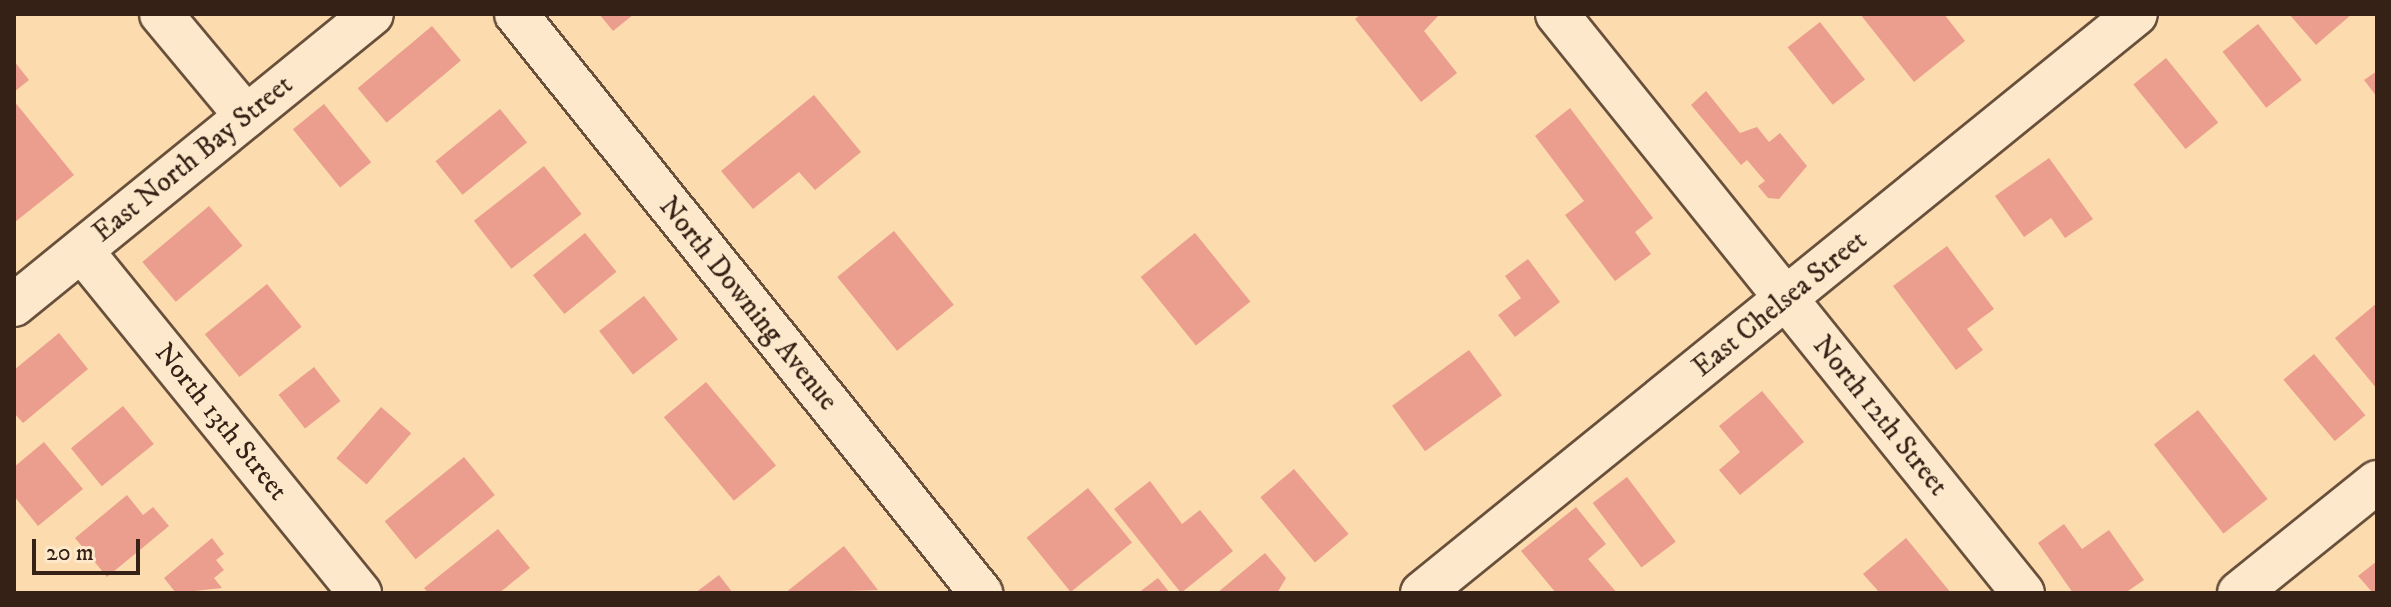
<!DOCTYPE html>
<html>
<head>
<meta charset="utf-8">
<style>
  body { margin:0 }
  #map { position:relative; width:2391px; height:607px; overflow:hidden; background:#fcdbaf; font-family:"IM FELL DW Pica",serif }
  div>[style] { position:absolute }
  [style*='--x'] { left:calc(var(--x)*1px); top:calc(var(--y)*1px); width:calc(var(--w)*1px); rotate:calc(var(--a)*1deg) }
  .building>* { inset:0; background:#eb9e8d; transform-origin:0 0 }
  .roads { filter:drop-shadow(2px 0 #68503c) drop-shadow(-2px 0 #68503c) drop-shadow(0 2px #68503c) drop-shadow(0 -2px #68503c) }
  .minor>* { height:42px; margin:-21px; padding:0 21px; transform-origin:21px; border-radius:21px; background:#fde8cb }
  span { translate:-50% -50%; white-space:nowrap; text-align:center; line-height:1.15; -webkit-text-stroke:6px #fde8cb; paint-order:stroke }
  .street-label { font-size:28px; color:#362116 }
  .frame { position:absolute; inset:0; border:16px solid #362116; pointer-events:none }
  .scale { position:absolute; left:32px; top:539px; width:108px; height:36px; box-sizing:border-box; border:4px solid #362116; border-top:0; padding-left:10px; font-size:24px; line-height:28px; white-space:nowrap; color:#362116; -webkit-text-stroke:6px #fde8cb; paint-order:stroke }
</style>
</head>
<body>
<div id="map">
  <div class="building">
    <div style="clip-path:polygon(599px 14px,634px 14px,613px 31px)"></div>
    <div style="clip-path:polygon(1361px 14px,1440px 14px,1424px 31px,1457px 73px,1421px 102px,1355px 19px)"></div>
    <div style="clip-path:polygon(1860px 14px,1944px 14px,1965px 41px,1914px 82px)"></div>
    <div style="clip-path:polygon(2289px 14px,2352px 14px,2316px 45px)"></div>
    <div style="left:1820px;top:22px;width:73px;height:41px;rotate:52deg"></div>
    <div style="left:2258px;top:24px;width:71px;height:45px;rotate:52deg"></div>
    <div style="left:432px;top:26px;width:45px;height:97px;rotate:50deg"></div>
    <div style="left:2166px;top:58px;width:83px;height:42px;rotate:51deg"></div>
    <div style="clip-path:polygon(14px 61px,29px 80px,14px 92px)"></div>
    <div style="clip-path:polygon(2377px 71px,2377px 97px,2364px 80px)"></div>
    <div style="clip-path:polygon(1706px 91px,1740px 133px,1757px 127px,1769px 142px,1780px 133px,1807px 166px,1779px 199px,1768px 198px,1758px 186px,1765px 181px,1747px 160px,1741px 165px,1691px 105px)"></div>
    <div style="clip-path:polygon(814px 95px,861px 152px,815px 190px,799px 172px,753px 209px,721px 171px)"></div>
    <div style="clip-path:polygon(14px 101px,74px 175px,15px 222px,14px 220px)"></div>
    <div style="left:324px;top:104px;width:75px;height:40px;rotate:51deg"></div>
    <div style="clip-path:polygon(1570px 108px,1653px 218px,1635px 232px,1651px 254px,1615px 281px,1565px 215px,1584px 201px,1535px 136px)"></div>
    <div style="left:500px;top:109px;width:43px;height:83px;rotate:51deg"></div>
    <div style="clip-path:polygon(2049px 158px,2093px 219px,2065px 238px,2051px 218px,2024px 237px,1995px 196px)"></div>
    <div style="left:544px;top:166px;width:61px;height:89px;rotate:52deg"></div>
    <div style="left:209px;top:206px;width:52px;height:87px;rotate:50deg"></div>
    <div style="left:894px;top:231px;width:95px;height:73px;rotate:51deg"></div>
    <div style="left:585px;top:233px;width:50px;height:67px;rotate:51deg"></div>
    <div style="left:1195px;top:233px;width:88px;height:70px;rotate:51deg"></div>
    <div style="clip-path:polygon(1947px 246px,1994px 309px,1967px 329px,1983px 350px,1956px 370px,1893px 286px)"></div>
    <div style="clip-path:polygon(1528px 259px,1560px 302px,1515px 337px,1498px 315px,1521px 298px,1505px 276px)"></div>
    <div style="left:267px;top:284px;width:55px;height:80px;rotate:51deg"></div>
    <div style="left:644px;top:296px;width:55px;height:57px;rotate:52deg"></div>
    <div style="clip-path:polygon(2377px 303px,2377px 389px,2335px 338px)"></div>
    <div style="clip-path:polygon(59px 333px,88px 369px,23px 423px,14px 413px,14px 370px)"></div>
    <div style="left:1469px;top:350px;width:56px;height:95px;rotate:54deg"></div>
    <div style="left:2314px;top:354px;width:80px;height:40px;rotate:50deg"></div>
    <div style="left:314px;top:367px;width:43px;height:45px;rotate:52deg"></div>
    <div style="left:706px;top:382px;width:109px;height:55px;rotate:50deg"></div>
    <div style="clip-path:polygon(1762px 391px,1804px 442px,1740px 495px,1719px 470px,1740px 452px,1719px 426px)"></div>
    <div style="left:123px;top:406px;width:49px;height:67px;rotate:51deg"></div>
    <div style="left:381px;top:407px;width:40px;height:68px;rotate:41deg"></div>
    <div style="left:2198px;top:410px;width:113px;height:56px;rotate:52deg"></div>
    <div style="clip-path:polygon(44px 442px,83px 489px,38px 526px,14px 496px,14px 467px)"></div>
    <div style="left:464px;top:457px;width:49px;height:102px;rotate:51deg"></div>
    <div style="left:1294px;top:469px;width:85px;height:44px;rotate:50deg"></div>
    <div style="left:1627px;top:477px;width:81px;height:43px;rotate:53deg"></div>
    <div style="clip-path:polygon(1150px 481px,1182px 524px,1200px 510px,1233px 551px,1181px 593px,1114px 509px)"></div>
    <div style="left:1088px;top:488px;width:70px;height:79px;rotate:51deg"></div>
    <div style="clip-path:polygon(127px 495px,143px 515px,153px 507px,169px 526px,107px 577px,75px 538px)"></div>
    <div style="clip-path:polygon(1576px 507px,1606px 544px,1588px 559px,1617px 593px,1556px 593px,1521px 551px)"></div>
    <div style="clip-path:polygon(2064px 524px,2082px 549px,2109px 530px,2144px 580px,2125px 593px,2073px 593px,2038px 543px)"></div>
    <div style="clip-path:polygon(498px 529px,530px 568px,499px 593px,428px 593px,424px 588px)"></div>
    <div style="clip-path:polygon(212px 538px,224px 554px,216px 560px,224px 570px,214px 578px,222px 588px,176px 593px,164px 578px)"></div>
    <div style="clip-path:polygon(1906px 538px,1951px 593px,1880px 593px,1863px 574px)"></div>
    <div style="clip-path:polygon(844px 546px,878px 590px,785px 593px)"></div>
    <div style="clip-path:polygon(1265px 553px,1286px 578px,1277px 593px,1217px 593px)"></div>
    <div style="clip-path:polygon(2377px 561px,2377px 593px,2373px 593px,2358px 576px)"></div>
    <div style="clip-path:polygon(719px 575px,733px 593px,695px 593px)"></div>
    <div style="clip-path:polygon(1158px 578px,1170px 593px,1138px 593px)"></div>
  </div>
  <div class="roads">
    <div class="minor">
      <div style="--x:161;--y:14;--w:133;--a:50.2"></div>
      <div style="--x:516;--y:14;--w:743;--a:51.23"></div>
      <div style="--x:1557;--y:14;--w:743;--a:51.17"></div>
      <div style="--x:82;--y:251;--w:441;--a:50.9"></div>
      <div style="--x:14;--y:305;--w:461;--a:-39.1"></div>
      <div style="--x:1422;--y:593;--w:919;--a:-39.04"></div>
      <div style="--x:2239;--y:593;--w:177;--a:-38.8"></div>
    </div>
  </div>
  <div class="street-label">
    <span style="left:193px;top:159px;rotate:-39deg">East North Bay Street</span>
    <span style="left:748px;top:304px;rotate:51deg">North Downing Avenue</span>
    <span style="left:1780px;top:304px;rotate:-39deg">East Chelsea Street</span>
    <span style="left:1880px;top:416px;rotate:51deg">North 12th Street</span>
    <span style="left:221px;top:422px;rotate:51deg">North 13th Street</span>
  </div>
  <div class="frame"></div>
  <div class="scale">20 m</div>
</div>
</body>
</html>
